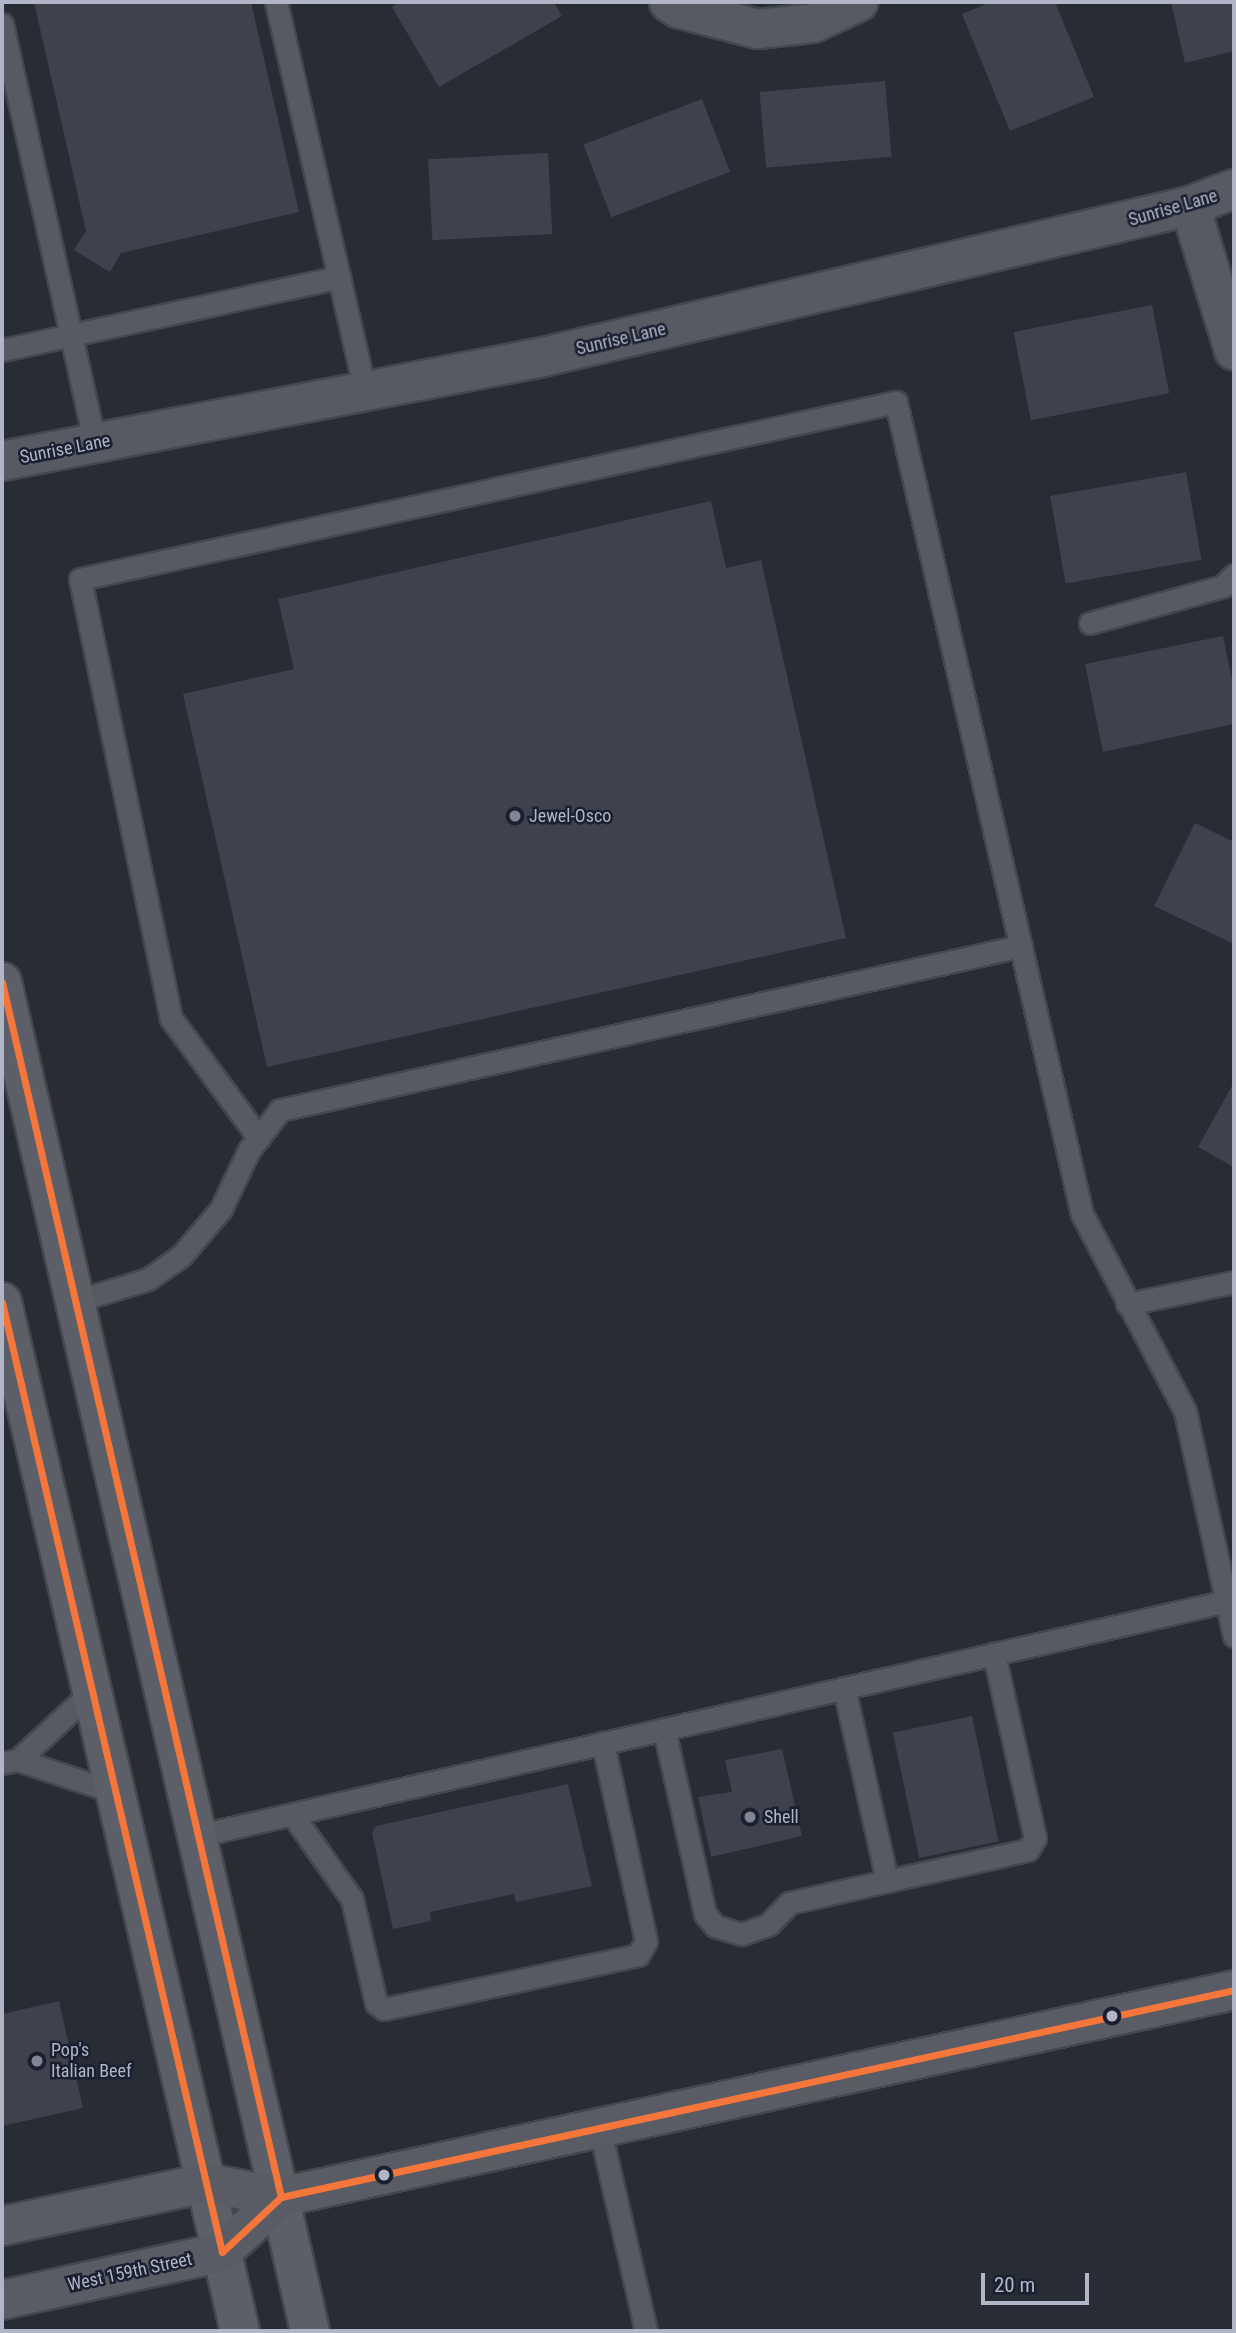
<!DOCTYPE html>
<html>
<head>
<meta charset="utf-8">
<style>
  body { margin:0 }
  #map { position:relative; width:1236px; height:2333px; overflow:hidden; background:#282c35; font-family:"Roboto Condensed",sans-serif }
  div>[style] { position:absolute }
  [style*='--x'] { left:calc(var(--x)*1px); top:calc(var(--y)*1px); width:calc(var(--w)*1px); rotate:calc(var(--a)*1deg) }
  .building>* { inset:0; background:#3f424c; transform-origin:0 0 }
  .roads { filter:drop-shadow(2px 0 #44474e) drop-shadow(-2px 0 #44474e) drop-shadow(0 2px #44474e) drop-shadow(0 -2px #44474e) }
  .lane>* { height:21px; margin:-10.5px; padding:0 10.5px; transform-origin:10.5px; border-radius:10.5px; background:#585a63 }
  .street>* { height:38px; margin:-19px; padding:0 19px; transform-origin:19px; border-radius:19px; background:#585a63 }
  .secondary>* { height:38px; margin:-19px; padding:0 19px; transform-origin:19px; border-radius:19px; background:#5c5e68 }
  .primary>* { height:38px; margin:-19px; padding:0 19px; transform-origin:19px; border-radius:19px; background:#5a5c65 }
  .bus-1>* { height:7px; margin:-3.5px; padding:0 3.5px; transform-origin:3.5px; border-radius:3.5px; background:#f5763a }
  .dots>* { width:19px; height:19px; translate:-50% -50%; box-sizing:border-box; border:4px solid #1b2030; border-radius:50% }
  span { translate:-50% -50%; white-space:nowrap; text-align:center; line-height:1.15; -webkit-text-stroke:5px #1b2030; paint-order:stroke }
  .street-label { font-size:18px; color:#b1b6c7 }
  .poi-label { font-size:18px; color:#b1b6c7 }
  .left { translate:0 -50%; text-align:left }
  .frame { position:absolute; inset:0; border:4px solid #b1b6c7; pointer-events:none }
  .scale { position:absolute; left:981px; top:2273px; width:108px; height:32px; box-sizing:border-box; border:4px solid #b1b6c7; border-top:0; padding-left:9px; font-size:21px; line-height:24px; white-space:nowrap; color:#b1b6c7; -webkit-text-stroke:5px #1b2030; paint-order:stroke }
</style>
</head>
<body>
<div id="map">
  <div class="building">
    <div style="clip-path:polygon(34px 2px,251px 2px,299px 212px,121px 253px,110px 272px,74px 250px,86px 231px)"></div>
    <div style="clip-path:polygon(400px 2px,554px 2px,562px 16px,439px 87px,392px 7px)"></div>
    <div style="clip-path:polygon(991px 2px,1055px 2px,1094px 97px,1010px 131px,962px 14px)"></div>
    <div style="clip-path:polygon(1171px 2px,1234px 2px,1234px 51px,1185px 63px)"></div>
    <div style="left:885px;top:81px;width:76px;height:126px;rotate:85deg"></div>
    <div style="left:702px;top:99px;width:78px;height:127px;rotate:69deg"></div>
    <div style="left:548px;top:153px;width:81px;height:120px;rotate:87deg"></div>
    <div style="left:1152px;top:305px;width:90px;height:141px;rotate:79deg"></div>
    <div style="left:1186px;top:472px;width:89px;height:138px;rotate:80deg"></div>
    <div style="clip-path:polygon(711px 501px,726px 568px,761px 560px,846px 938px,267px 1067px,183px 694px,294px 669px,278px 599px)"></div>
    <div style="clip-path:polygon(1223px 636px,1234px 689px,1234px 724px,1103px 752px,1085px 664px)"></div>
    <div style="clip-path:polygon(1195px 823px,1234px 842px,1234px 944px,1154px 906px)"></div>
    <div style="clip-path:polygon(1234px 1082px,1234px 1167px,1198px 1147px)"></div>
    <div style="left:972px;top:1716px;width:128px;height:81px;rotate:78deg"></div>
    <div style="clip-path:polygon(782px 1749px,802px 1836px,711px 1857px,698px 1797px,732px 1792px,725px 1760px)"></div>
    <div style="clip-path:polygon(568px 1784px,592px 1886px,516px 1902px,514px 1894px,430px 1912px,431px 1921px,393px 1929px,372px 1833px,376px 1826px)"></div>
    <div style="clip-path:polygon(59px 2001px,83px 2108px,2px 2126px,2px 2014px)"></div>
  </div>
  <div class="roads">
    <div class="lane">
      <div style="--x:276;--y:2;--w:400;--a:77.1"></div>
      <div style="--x:2;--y:24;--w:429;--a:77.5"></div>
      <div style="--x:2;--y:350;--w:345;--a:-12.2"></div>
      <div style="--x:1090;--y:623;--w:138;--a:-15.5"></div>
      <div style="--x:1223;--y:586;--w:16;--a:-45"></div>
      <div style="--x:259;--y:1138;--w:149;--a:-126.3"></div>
      <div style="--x:171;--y:1018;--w:448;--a:-101.7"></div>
      <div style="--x:80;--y:579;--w:835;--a:-12.24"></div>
      <div style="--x:896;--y:402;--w:833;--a:77.1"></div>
      <div style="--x:1082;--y:1214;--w:222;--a:62.4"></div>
      <div style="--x:1185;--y:1411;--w:230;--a:77.7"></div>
      <div style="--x:73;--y:1302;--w:78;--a:-17"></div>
      <div style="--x:148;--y:1279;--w:40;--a:-34.9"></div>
      <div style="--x:181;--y:1256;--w:62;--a:-49.6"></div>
      <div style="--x:221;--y:1209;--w:65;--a:-64.6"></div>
      <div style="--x:249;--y:1150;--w:51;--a:-52.2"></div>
      <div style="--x:280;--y:1110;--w:759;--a:-12.48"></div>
      <div style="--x:1127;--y:1304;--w:109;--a:-11.6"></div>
      <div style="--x:844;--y:1688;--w:198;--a:77.4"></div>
      <div style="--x:887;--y:1881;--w:144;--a:-12.4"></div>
      <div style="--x:1028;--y:1850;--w:14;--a:-60"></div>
      <div style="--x:1035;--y:1838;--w:189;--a:-102.6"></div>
      <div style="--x:664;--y:1729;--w:189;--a:77.5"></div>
      <div style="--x:705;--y:1914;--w:16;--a:50"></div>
      <div style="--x:715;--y:1926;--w:28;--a:17"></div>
      <div style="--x:742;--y:1934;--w:29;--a:-20"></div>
      <div style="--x:769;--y:1924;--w:29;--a:-46"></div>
      <div style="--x:789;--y:1903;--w:100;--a:-12.7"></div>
      <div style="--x:18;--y:1760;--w:101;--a:-43"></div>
      <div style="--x:2;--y:1763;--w:16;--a:-11"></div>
      <div style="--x:18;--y:1760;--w:102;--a:18.3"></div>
      <div style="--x:292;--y:1814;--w:104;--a:54.8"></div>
      <div style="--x:352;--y:1899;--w:107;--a:77"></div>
      <div style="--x:376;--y:2003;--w:10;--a:37"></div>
      <div style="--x:384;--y:2009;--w:260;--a:-12"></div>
      <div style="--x:638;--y:1955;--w:16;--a:-60"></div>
      <div style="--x:646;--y:1941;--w:203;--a:-102.3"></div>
      <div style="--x:196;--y:1836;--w:1057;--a:-12.84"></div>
      <div style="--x:600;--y:2130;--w:206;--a:77.1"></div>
    </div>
    <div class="street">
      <div style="--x:669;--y:2;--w:11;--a:34"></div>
      <div style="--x:678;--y:8;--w:83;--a:14.7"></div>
      <div style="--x:758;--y:29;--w:55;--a:-6.2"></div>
      <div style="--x:813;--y:23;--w:50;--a:-25"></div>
      <div style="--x:1190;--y:206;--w:151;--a:73"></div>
      <div style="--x:2;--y:461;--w:551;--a:-10.88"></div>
      <div style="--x:543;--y:357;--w:664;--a:-13.14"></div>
      <div style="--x:1190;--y:206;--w:47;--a:-21.1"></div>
    </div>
    <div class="secondary">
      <div style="--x:2;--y:982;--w:1384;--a:77.14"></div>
      <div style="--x:2;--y:1302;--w:1056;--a:76.98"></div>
    </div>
    <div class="primary">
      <div style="--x:2;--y:2226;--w:208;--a:-11.9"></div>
      <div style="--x:206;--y:2183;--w:76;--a:10.6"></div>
      <div style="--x:281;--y:2197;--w:975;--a:-12.25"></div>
      <div style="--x:2;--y:2300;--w:225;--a:-12.3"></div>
      <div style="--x:222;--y:2252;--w:81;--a:-43"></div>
    </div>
  </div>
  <div class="bus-1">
    <div style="--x:2;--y:982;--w:1247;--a:77.07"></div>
    <div style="--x:2;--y:1302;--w:975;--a:76.96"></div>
    <div style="--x:222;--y:2252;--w:81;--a:-43"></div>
    <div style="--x:281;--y:2197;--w:975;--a:-12.25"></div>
  </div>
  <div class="dots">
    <div style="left:515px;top:816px;background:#818694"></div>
    <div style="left:750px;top:1817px;background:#818694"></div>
    <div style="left:1112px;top:2016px;background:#b1b6c7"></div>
    <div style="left:37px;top:2061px;background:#818694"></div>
    <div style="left:384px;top:2175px;background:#b1b6c7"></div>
  </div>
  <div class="street-label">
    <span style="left:1173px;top:208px;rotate:-16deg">Sunrise Lane</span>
    <span style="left:621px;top:339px;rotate:-13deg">Sunrise Lane</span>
    <span style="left:65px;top:449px;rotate:-11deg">Sunrise Lane</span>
    <span style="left:130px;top:2272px;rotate:-12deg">West 159th Street</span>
  </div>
  <div class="poi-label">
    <span class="left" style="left:529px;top:816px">Jewel-Osco</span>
    <span class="left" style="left:764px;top:1817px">Shell</span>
    <span class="left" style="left:51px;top:2061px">Pop's<br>Italian Beef</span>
  </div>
  <div class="frame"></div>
  <div class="scale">20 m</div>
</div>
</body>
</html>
